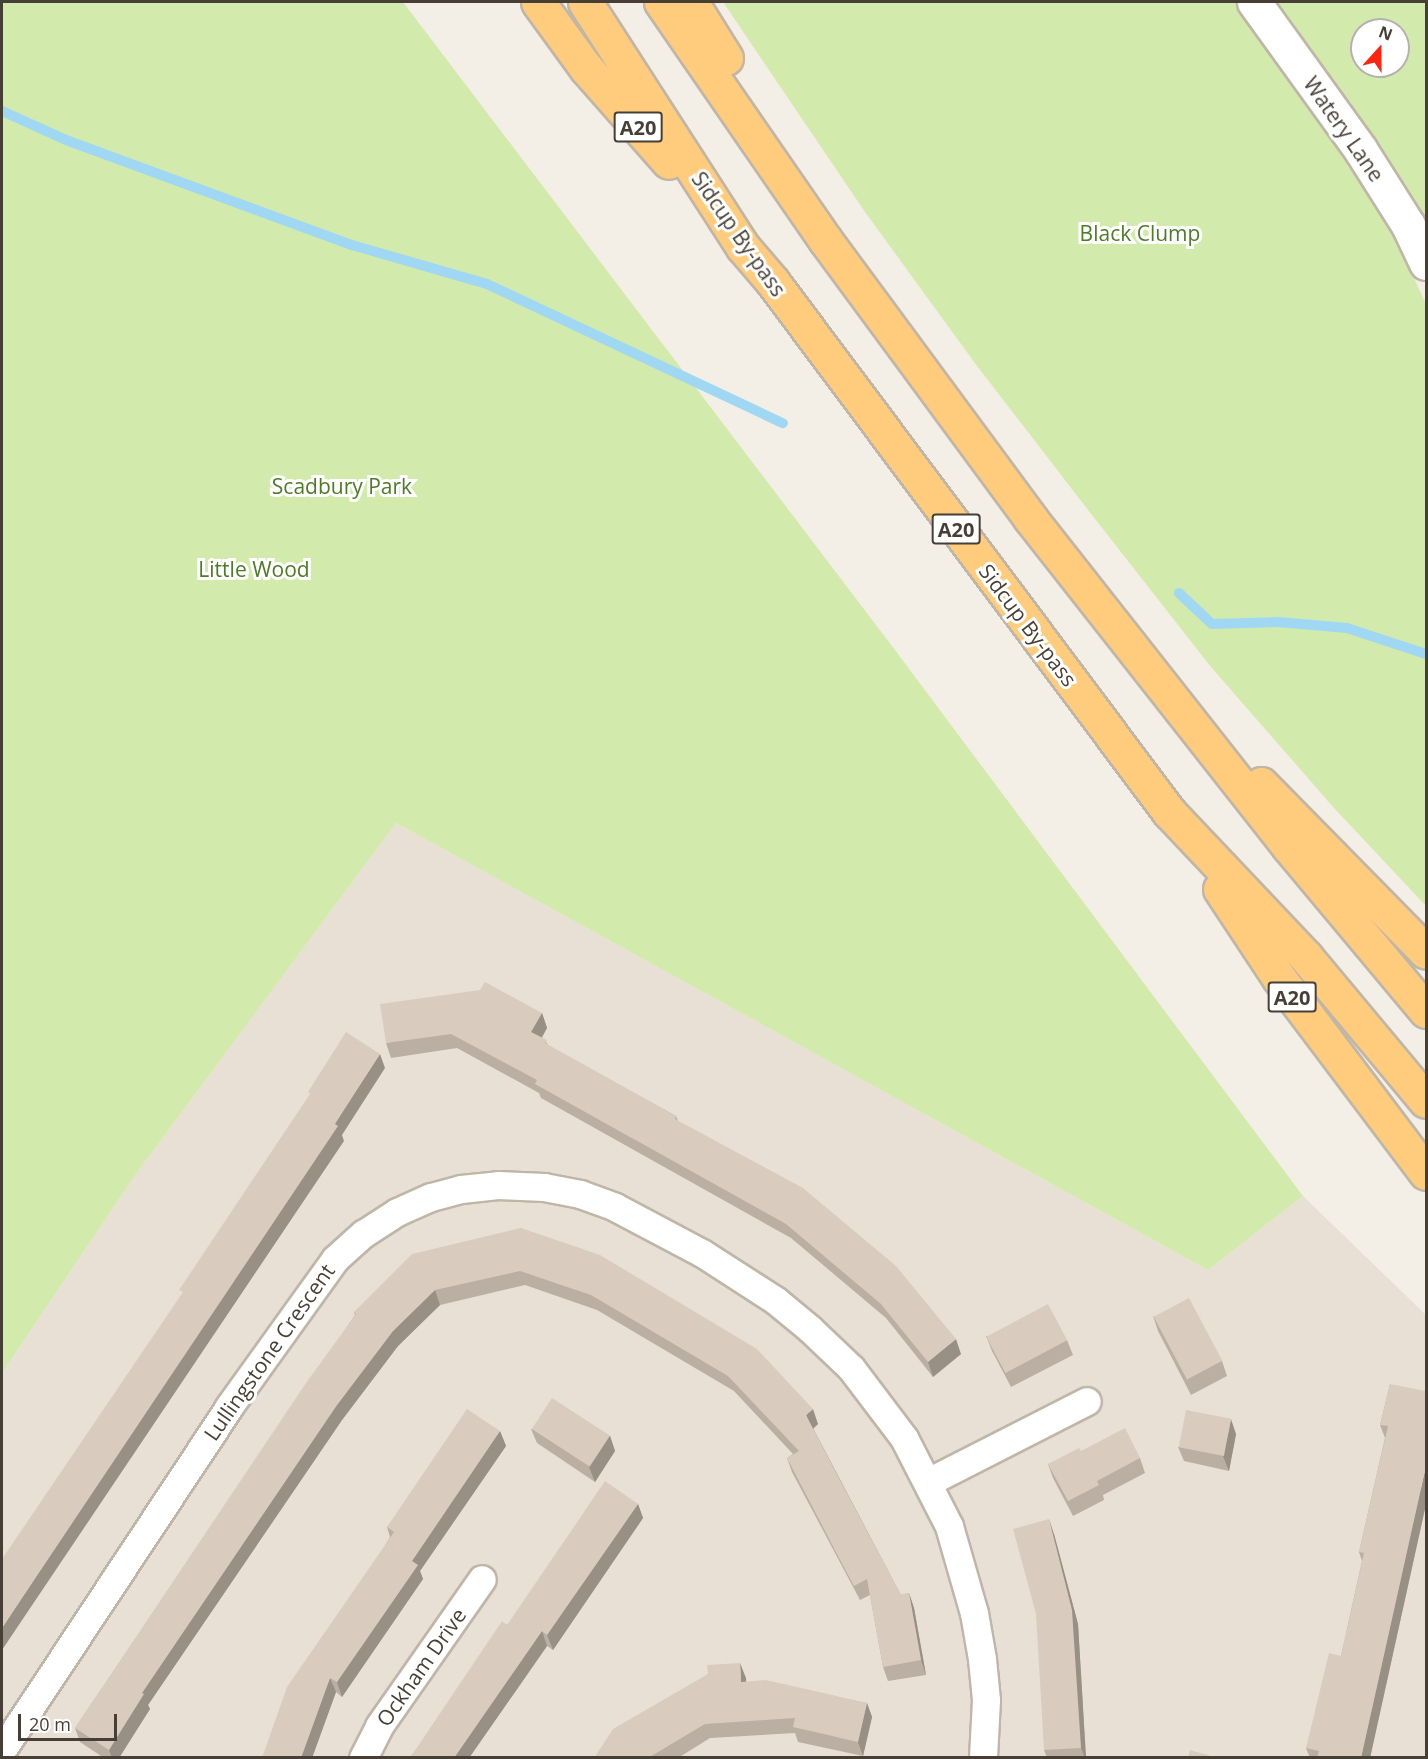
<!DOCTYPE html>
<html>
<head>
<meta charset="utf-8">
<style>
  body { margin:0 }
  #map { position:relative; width:1428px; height:1759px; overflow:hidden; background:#f4efe6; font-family:"Open Sans",sans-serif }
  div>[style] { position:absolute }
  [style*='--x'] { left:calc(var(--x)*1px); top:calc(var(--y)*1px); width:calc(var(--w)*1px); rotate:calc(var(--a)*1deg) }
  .residential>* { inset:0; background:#e8e0d4 }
  .green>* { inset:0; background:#d3eaad }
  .stream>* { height:10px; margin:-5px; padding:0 5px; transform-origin:5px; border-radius:5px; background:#a0d8f3 }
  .roads { filter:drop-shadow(2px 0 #c0b6a8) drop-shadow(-2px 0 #c0b6a8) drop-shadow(0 2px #c0b6a8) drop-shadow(0 -2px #c0b6a8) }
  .minor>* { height:27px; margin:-13.5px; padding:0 13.5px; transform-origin:13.5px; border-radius:13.5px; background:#fff }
  .tertiary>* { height:33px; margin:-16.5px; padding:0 16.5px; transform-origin:16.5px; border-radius:16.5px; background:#fff }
  .trunk>* { height:33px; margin:-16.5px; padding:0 16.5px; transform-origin:16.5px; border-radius:16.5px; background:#ffcc7d }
  .wall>* { inset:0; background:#bbafa3 }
  .shaded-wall>* { inset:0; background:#988f85 }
  .building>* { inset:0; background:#d9ccbe; transform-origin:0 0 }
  span { translate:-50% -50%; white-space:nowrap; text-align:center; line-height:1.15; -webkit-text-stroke:6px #fff; paint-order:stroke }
  .shield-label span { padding:2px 4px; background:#fff; border:2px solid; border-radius:4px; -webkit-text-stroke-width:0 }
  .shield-label { font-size:20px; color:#473f35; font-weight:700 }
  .street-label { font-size:21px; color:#473f35 }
  .park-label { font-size:21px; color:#4d7b26 }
  .frame { position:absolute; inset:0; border:3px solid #473f35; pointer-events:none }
  .north { position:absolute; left:1350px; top:18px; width:60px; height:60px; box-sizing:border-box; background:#fff; border:2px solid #b5b2ae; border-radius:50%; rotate:21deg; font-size:16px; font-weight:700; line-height:24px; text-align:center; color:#473f35 }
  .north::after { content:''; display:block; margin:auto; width:21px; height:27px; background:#ff2312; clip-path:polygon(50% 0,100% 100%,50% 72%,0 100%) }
  .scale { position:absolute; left:18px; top:1714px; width:99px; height:27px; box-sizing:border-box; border:3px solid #473f35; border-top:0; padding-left:8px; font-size:18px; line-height:21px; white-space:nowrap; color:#473f35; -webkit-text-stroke:4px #fff; paint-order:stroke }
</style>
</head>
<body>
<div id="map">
  <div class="residential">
    <div style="clip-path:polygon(396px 823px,1208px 1270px,1303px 1196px,1426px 1315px,1426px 1757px,2px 1758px,2px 1373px,136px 1174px)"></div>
  </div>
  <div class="green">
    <div style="clip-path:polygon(2px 2px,403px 2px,895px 650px,1303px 1196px,1208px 1270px,396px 823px,136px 1174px,2px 1373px)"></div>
    <div style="clip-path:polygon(723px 2px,1235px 2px,1343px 155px,1393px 233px,1426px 304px,1426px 906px,1334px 808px,1211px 667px,1088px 510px,977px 366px,865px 212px)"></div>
    <div style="clip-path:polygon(evenodd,1271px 2px,1426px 2px,1426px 234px,1271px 2px,1362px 30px,1398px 30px,1398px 66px,1362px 66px,1362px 30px)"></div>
  </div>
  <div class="stream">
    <div style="--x:2;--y:111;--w:70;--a:24.4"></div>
    <div style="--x:66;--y:140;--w:305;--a:20.2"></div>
    <div style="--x:352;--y:245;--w:141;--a:16.1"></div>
    <div style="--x:487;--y:284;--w:327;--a:25.2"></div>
    <div style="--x:1179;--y:593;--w:45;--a:43.2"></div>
    <div style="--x:1212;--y:624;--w:66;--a:-1.7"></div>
    <div style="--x:1278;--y:622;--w:69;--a:5"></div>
    <div style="--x:1347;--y:628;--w:83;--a:18.2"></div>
  </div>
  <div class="roads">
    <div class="minor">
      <div style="--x:928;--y:1482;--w:178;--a:-27"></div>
      <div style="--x:2;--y:1750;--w:410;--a:-56.5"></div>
      <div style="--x:228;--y:1408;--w:183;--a:-54.3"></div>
      <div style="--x:335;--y:1259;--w:38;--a:-42"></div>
      <div style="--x:363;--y:1234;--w:40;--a:-32.9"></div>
      <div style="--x:397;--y:1212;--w:37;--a:-24"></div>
      <div style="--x:431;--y:1197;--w:31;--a:-15"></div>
      <div style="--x:461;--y:1189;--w:37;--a:-6"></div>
      <div style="--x:498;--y:1185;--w:46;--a:2.5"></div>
      <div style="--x:544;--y:1187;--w:37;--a:11"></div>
      <div style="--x:580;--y:1194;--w:37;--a:20"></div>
      <div style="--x:615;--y:1207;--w:98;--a:27.9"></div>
      <div style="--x:702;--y:1253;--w:87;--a:32.8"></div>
      <div style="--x:775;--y:1300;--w:45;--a:39.6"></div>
      <div style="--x:810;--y:1329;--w:57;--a:43.6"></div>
      <div style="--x:851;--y:1368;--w:88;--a:52.9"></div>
      <div style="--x:904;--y:1438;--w:99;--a:62.9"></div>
      <div style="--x:949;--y:1526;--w:91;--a:74"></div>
      <div style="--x:974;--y:1613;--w:47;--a:80.1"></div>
      <div style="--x:982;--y:1659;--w:41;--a:84.4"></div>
      <div style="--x:986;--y:1700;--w:58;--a:93"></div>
      <div style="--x:363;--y:1758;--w:36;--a:-63"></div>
      <div style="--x:379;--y:1726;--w:179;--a:-55"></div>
    </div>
    <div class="tertiary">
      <div style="--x:1254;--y:2;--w:181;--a:54.2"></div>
      <div style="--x:1360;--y:149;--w:90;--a:57.7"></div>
      <div style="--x:1408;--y:225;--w:42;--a:64.7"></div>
    </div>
    <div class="trunk">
      <div style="--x:538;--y:2;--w:82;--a:54"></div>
      <div style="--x:586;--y:68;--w:125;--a:48.6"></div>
      <div style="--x:585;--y:2;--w:292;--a:57.2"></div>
      <div style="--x:743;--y:247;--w:45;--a:49.5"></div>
      <div style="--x:772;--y:281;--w:663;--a:53.22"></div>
      <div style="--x:1169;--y:812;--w:199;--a:46.6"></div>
      <div style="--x:1306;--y:957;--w:187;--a:50.2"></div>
      <div style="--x:661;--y:2;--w:290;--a:55.4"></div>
      <div style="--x:826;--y:241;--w:344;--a:53.6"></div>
      <div style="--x:1030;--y:518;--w:417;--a:51.8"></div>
      <div style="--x:1288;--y:846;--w:215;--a:50.1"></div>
      <div style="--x:691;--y:2;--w:66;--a:58"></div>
      <div style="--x:1261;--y:784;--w:235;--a:45.5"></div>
      <div style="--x:1220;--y:889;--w:107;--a:56.5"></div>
      <div style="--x:1279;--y:978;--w:244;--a:53"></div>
    </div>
  </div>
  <div class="wall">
    <div style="clip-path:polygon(542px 1013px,547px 1028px,542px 1037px,549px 1046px,676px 1116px,678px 1121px,961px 1354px,933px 1377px,886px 1318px,791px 1238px,541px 1098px,539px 1093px,457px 1048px,391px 1058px,386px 1043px)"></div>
    <div style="clip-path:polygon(521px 1228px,818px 1424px,813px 1428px,901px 1595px,909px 1593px,914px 1608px,926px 1675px,888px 1681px,883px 1667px,870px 1595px,860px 1600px,792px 1472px,787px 1458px,793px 1454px,734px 1391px,597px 1310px,525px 1285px,440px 1305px,398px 1346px,342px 1420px,148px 1705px,150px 1709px,119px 1758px,104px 1758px,80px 1742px,75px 1728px,355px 1315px,354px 1312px)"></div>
    <div style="clip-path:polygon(1153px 1316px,1222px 1361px,1227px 1376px,1191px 1395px,1158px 1331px)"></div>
    <div style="clip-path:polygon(986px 1336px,1067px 1340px,1073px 1355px,1011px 1387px,992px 1351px)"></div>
    <div style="clip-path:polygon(1390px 1384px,1426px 1504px,1370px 1758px,1310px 1758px,1306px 1748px,1341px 1656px,1362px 1561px,1359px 1552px,1385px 1438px,1380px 1425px)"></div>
    <div style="clip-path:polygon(531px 1429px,610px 1436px,615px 1451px,595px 1482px,537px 1443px)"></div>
    <div style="clip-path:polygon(500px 1431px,506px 1446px,420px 1571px,423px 1579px,342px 1697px,336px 1692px,312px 1758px,262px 1758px,390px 1537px,387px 1527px)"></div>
    <div style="clip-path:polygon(1236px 1434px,1229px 1471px,1184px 1461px,1178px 1447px)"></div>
    <div style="clip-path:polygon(1081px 1451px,1140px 1458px,1145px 1473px,1103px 1495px,1104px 1500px,1073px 1516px,1053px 1478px,1048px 1464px)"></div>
    <div style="clip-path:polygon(638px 1504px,643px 1518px,553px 1650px,547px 1646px,469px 1758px,410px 1758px,507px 1625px)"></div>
    <div style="clip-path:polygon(1054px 1534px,1078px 1624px,1086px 1758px,1047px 1758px,1044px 1750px)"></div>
    <div style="clip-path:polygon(708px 1674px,746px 1678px,746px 1682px,867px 1703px,872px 1717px,863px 1756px,798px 1742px,795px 1733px,710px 1738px,678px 1758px,594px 1758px)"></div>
  </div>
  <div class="shaded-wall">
    <div style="clip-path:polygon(542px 1013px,547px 1028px,537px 1046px,531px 1032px)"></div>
    <div style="clip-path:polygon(380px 1054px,385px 1068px,342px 1135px,344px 1141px,2px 1650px,2px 1628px)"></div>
    <div style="clip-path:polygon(435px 1290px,440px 1305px,398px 1346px,342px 1420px,148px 1705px,150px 1709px,119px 1758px,112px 1758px,109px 1750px,142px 1693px,337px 1405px,393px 1331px)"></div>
    <div style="clip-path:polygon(956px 1339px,961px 1354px,933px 1377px,928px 1362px)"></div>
    <div style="clip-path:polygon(813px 1409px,818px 1424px,812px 1430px,806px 1415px)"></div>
    <div style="clip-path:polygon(1231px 1419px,1236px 1434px,1229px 1471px,1223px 1456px)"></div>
    <div style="clip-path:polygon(500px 1431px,506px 1446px,420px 1571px,423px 1579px,342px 1697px,337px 1682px,412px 1561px)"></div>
    <div style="clip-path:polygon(610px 1436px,615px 1451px,595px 1482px,589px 1467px)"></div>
    <div style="clip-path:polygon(1426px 1466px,1426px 1504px,1370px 1758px,1361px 1758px)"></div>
    <div style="clip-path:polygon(638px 1504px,643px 1518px,553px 1650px,547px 1635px)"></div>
    <div style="clip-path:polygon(1049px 1519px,1054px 1534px,1078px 1624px,1086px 1758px,1085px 1758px,1081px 1748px)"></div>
    <div style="clip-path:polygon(909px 1593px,914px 1608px,926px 1675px,921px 1660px)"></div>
    <div style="clip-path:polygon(542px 1631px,547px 1646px,469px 1758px,454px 1758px)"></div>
    <div style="clip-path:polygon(740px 1663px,746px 1678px,747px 1696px,741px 1682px)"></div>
    <div style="clip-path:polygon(330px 1678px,336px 1692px,312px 1758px,301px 1758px)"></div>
    <div style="clip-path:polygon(867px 1703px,872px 1717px,863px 1756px,858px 1742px)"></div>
  </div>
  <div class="building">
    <div style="clip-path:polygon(485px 982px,542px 1013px,531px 1032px,547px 1040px,545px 1043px,676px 1116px,675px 1119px,803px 1188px,896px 1266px,956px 1339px,928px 1362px,881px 1304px,786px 1224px,535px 1084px,537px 1080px,451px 1034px,386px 1043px,380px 1004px,480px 990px)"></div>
    <div style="clip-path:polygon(346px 1032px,380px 1054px,335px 1124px,338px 1126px,2px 1628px,2px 1559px,183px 1292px,179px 1290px,310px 1094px,308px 1092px)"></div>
    <div style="clip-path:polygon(521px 1228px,600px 1255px,757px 1349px,813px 1409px,806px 1415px,836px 1473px,901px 1595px,909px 1593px,921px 1660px,883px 1667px,867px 1579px,854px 1586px,837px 1554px,787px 1458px,799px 1451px,728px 1376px,591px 1295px,520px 1271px,435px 1290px,393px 1331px,337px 1405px,142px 1693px,144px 1694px,109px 1750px,75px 1728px,306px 1383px,356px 1314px,354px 1312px,412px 1254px)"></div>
    <div style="left:1189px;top:1298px;width:71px;height:40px;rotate:62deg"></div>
    <div style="left:1048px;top:1304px;width:41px;height:70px;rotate:62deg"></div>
    <div style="clip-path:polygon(1390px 1384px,1426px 1391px,1426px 1466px,1361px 1758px,1317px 1758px,1319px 1751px,1306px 1748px,1329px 1653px,1341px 1656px,1364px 1553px,1359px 1552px,1388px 1426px,1380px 1425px)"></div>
    <div style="left:552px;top:1398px;width:69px;height:37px;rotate:33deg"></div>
    <div style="clip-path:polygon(467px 1409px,500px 1431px,412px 1561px,418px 1565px,337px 1682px,330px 1678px,301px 1758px,262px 1758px,287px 1687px,394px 1532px,387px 1527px)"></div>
    <div style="left:1186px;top:1410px;width:46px;height:38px;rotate:11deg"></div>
    <div style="clip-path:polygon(1125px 1428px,1140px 1458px,1097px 1481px,1099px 1485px,1068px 1501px,1048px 1464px,1079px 1448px,1081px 1451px)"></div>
    <div style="clip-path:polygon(605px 1481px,638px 1504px,547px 1635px,542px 1631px,454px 1758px,410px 1758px,502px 1621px,507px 1625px)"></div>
    <div style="clip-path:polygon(1049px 1519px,1072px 1610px,1081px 1748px,1044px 1750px,1036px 1614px,1013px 1529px)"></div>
    <div style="clip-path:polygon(740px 1663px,741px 1682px,766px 1680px,867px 1703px,858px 1742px,793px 1727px,795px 1718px,705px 1724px,648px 1758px,594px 1758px,613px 1729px,708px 1674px,707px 1665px)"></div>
    <div style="clip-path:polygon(1190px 1750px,1218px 1758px,1188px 1758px)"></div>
  </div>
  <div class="shield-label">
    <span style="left:638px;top:127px">A20</span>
    <span style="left:956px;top:529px">A20</span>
    <span style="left:1292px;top:997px">A20</span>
  </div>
  <div class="street-label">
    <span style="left:1344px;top:129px;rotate:55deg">Watery Lane</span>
    <span style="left:739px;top:234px;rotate:55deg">Sidcup By-pass</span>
    <span style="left:1028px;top:625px;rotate:53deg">Sidcup By-pass</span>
    <span style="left:269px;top:1352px;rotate:-55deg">Lullingstone Crescent</span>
    <span style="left:421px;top:1667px;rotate:-55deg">Ockham Drive</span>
  </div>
  <div class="park-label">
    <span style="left:1140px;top:233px">Black Clump</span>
    <span style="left:342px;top:486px">Scadbury Park</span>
    <span style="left:254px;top:569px">Little Wood</span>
  </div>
  <div class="frame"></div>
  <div class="north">N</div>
  <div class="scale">20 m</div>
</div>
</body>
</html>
